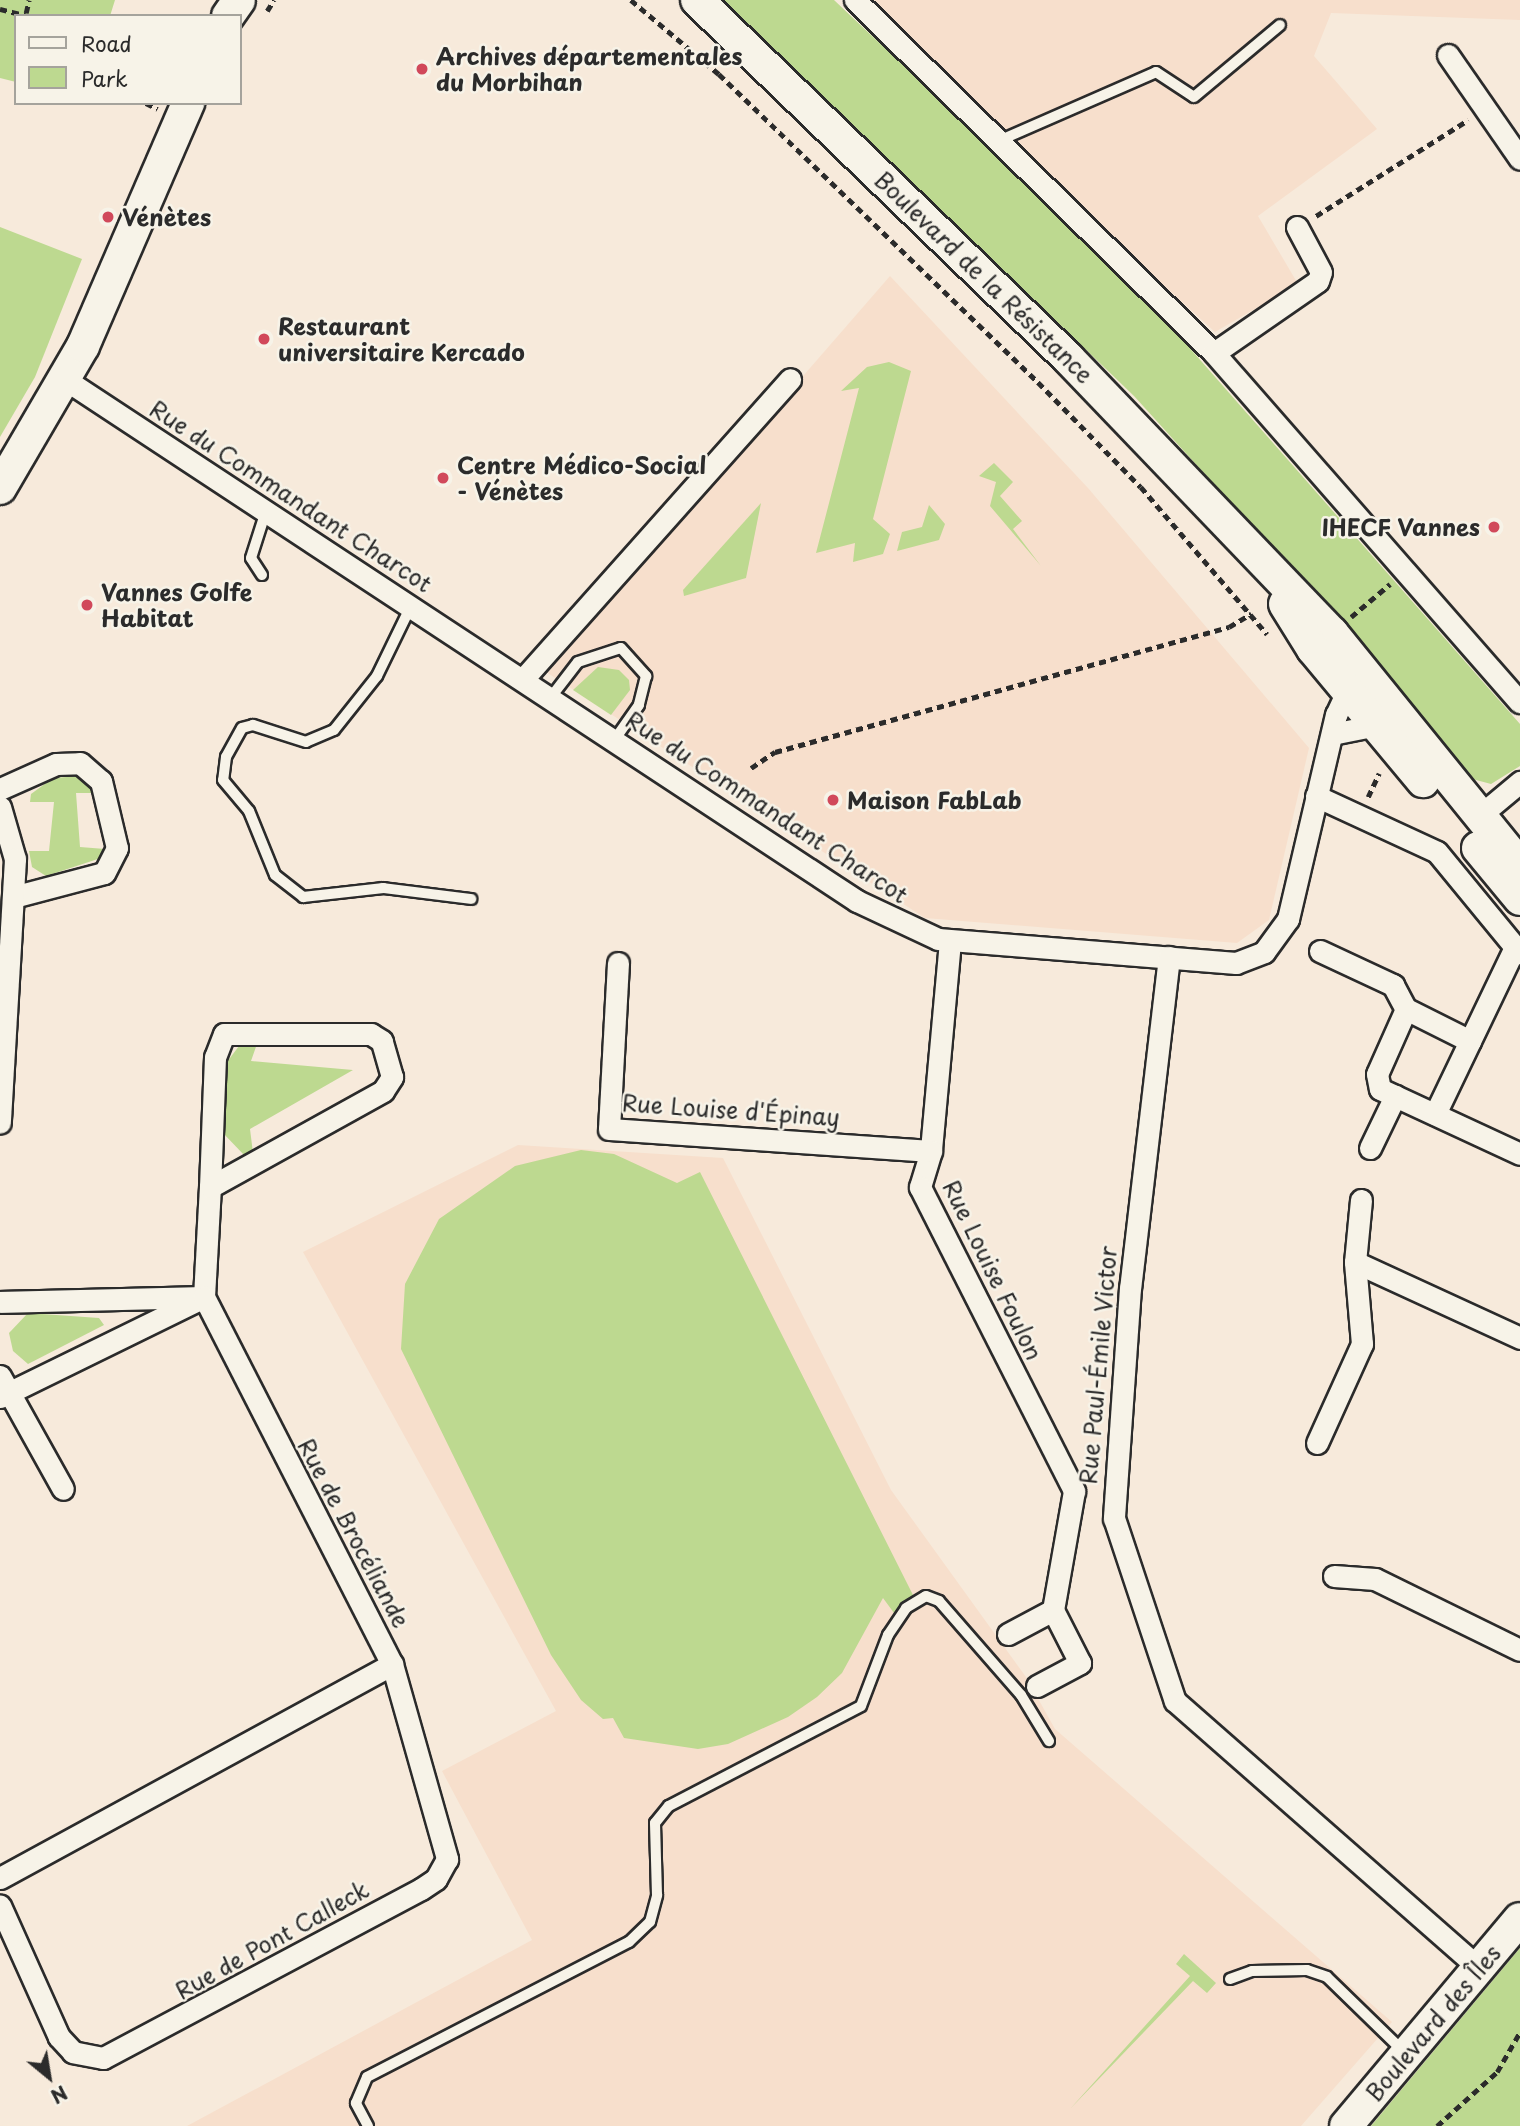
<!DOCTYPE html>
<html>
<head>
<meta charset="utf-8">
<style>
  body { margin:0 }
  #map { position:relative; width:1520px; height:2126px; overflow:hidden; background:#f7eadb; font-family:"Playpen Sans",sans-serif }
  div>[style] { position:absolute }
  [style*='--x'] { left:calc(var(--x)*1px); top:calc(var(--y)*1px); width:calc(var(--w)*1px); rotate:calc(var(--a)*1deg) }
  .built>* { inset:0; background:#f7dfcc }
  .green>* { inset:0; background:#bdd990 }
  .path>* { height:4.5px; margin-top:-2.25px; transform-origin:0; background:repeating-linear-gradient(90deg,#2b2b2b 0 7px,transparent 0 12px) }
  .roads { filter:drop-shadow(2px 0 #2b2b2b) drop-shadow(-2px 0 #2b2b2b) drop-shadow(0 2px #2b2b2b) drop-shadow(0 -2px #2b2b2b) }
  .lane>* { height:10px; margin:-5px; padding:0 5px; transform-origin:5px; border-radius:5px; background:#f7f3e8 }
  .street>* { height:21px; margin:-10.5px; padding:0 10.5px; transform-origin:10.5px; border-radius:10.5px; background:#f7f3e8 }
  .secondary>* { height:32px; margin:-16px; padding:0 16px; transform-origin:16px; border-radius:16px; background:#f7f3e8 }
  .dots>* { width:19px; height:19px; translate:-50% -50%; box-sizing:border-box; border:4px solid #f7f3e8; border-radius:50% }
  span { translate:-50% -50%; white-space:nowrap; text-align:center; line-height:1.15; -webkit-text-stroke:5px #f7f3e8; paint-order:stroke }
  .poi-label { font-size:23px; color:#2b2b2b; font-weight:700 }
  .left { translate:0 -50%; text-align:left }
  .right { translate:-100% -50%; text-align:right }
  .street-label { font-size:23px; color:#2b2b2b }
  .legend { position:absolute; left:14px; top:14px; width:228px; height:91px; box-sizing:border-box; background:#f7f3e8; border:2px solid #a5a39c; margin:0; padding:9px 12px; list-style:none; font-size:21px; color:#2b2b2b }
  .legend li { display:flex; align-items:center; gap:14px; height:35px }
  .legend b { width:35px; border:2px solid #a5a39c }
  .north { position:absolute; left:14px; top:2042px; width:70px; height:70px; -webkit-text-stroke:5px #f7f3e8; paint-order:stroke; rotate:150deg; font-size:19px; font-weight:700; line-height:28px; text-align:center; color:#2b2b2b }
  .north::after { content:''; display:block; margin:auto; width:24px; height:32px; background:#2b2b2b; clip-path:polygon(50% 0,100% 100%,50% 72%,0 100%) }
</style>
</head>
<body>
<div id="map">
  <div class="built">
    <div style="clip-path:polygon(871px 0,1520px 0,1520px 20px,1331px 13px,1314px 56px,1377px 129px,1258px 216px,1298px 284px,1215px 332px,1003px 139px)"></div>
    <div style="clip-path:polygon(890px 276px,1088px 488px,1309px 748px,1269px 920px,1237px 943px,925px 918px,546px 672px)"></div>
    <div style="clip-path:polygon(518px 1145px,723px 1158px,891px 1490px,1026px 1677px,1055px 1729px,1392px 2022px,1301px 2126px,187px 2126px,532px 1940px,442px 1771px,556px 1711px,303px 1252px)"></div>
  </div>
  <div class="green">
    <div style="clip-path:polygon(0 0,115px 0,110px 16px,16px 16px,16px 82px,0 78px)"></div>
    <div style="clip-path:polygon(723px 0,834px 0,1016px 172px,1187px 345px,1520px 724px,1520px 766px,1491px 784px,1465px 777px,1299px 578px,1134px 396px)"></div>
    <div style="clip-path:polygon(0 227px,82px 259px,35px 377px,0 437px)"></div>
    <div style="clip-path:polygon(889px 362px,911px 371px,873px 519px,890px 534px,883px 554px,853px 562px,855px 543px,816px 553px,859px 388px,841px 391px,867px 367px)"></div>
    <div style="clip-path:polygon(994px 463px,1013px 482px,1000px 496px,1022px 521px,1013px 529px,1041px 566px,990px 506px,996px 482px,979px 476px)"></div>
    <div style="clip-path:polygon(761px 503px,746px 578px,684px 596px,683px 590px)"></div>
    <div style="clip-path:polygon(929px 505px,945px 524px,939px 540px,897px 551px,902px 532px,922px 527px)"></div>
    <div style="clip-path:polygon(598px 667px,619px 670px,629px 680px,630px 690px,611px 715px,573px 690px)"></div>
    <div style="clip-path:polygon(80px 776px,97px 793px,76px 793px,80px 847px,105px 849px,104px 857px,46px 876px,32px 867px,29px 851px,49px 851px,54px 802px,30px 802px,31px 794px,53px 778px)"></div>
    <div style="clip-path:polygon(258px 1041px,251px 1061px,353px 1070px,250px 1129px,253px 1153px,245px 1156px,221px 1131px,224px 1066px,242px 1042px)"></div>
    <div style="clip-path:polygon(581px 1150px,614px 1154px,677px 1183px,700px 1172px,915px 1599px,894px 1613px,883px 1598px,842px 1673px,817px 1697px,788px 1717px,728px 1744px,698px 1749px,624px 1738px,613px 1718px,603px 1719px,581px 1700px,551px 1655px,401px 1349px,405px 1284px,439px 1219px,515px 1166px)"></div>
    <div style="clip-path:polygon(28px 1313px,99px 1318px,104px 1325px,28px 1364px,13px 1351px,9px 1333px)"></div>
    <div style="clip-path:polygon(1520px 1948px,1520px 2126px,1371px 2126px)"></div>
    <div style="clip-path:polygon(1184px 1954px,1216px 1983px,1207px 1993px,1193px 1981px,1070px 2109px,1190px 1976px,1176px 1964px)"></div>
  </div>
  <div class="path">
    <div style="--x:631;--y:0;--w:115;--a:40.1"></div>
    <div style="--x:719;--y:74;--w:443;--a:44"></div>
    <div style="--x:1038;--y:382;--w:147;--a:45.6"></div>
    <div style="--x:1141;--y:487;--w:194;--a:49.4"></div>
    <div style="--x:0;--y:9;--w:30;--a:14"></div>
    <div style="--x:267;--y:11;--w:13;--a:-58"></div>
    <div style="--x:26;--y:13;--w:13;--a:-77"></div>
    <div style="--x:146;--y:103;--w:13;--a:27"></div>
    <div style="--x:1316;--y:216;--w:180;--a:-32.3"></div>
    <div style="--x:1351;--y:617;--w:51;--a:-40.2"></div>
    <div style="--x:751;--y:768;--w:29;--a:-34"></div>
    <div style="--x:775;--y:752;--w:471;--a:-15.4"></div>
    <div style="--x:1229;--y:627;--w:26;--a:-31"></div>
    <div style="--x:1368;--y:797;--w:26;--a:-65"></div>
    <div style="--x:1437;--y:2126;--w:81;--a:-42"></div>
    <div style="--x:1497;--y:2072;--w:46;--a:-60.1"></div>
  </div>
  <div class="roads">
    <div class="lane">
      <div style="--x:1003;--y:139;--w:167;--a:-23.6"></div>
      <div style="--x:1156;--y:72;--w:45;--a:33.3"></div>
      <div style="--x:1194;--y:97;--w:112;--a:-39.9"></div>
      <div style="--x:262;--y:575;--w:20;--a:-123"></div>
      <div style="--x:251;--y:558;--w:49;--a:-72.3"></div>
      <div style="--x:411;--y:606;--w:78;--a:115.9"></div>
      <div style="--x:377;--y:676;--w:69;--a:128.5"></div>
      <div style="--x:334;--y:730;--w:30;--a:157"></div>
      <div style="--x:306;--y:742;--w:56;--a:-162.2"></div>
      <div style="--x:253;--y:725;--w:11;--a:165"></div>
      <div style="--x:242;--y:728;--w:33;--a:119"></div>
      <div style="--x:226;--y:757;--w:23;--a:97"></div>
      <div style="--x:223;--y:780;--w:40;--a:50"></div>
      <div style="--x:249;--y:811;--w:69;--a:67.9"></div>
      <div style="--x:275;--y:875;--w:36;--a:38"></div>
      <div style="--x:303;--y:897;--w:81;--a:-6.4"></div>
      <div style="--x:383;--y:888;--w:89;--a:7.1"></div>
      <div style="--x:551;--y:697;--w:44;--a:-52.4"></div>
      <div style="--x:578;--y:662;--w:45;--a:-18"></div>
      <div style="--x:621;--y:648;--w:38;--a:48"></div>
      <div style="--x:646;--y:676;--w:30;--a:104"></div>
      <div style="--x:639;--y:705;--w:42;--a:125.2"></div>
      <div style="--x:1230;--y:1979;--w:23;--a:-20"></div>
      <div style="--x:1252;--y:1971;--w:55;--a:-1"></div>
      <div style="--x:1307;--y:1970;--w:21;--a:19"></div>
      <div style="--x:1327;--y:1977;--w:107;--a:44.2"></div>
      <div style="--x:368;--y:2126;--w:26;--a:-118"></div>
      <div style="--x:356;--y:2103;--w:28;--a:-67"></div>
      <div style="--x:367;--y:2077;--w:295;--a:-27.3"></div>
      <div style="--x:629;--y:1942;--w:29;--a:-44"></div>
      <div style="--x:650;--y:1922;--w:28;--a:-75"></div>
      <div style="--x:657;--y:1895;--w:72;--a:-91.6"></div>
      <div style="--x:655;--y:1823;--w:22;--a:-51"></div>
      <div style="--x:669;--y:1806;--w:216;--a:-27.5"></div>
      <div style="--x:861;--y:1706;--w:76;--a:-69.2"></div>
      <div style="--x:888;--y:1635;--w:32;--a:-56"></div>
      <div style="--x:906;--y:1608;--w:23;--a:-31"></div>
      <div style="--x:926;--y:1596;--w:14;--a:21"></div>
      <div style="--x:939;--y:1601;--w:125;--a:48.9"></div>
      <div style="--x:1021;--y:1695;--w:54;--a:58.7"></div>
    </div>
    <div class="street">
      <div style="--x:855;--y:0;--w:503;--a:44.52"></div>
      <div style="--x:1214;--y:353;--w:464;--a:48.8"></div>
      <div style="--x:1448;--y:55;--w:126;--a:55.3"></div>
      <div style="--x:1214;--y:353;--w:126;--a:-34.7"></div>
      <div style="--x:1318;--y:281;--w:9;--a:-72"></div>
      <div style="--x:1321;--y:272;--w:51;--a:-118.1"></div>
      <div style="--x:66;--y:380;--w:947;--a:33.37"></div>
      <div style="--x:857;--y:901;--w:89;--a:25.1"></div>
      <div style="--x:938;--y:939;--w:299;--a:4.6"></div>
      <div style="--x:1236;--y:963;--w:30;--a:-21"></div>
      <div style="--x:1264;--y:952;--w:41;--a:-54"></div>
      <div style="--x:1288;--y:919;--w:210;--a:-76.8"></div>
      <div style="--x:1336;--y:715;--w:26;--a:-65"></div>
      <div style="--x:1347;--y:691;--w:10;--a:-17"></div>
      <div style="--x:524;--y:678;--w:400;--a:-48.3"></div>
      <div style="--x:1332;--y:734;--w:46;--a:-11.3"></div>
      <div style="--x:0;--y:789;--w:61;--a:-24.1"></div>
      <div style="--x:56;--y:764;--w:24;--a:-2"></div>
      <div style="--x:80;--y:763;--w:28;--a:41"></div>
      <div style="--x:101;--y:781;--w:69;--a:76.6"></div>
      <div style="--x:117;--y:848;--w:28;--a:117"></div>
      <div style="--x:104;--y:873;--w:94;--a:165.2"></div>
      <div style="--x:1316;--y:796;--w:133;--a:24.8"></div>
      <div style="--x:1437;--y:852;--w:131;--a:50.6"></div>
      <div style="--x:0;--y:807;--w:54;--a:73.9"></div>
      <div style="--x:15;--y:859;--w:264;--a:93.3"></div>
      <div style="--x:1478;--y:817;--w:55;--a:-39.8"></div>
      <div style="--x:950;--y:941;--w:211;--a:95.2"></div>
      <div style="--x:931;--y:1151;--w:38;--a:107"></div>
      <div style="--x:920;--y:1187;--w:341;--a:63.1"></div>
      <div style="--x:1074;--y:1491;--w:121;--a:100"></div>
      <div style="--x:1053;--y:1610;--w:51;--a:151.9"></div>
      <div style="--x:1320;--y:951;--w:81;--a:25"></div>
      <div style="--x:1393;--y:985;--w:27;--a:62"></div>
      <div style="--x:1169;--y:957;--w:333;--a:96.7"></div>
      <div style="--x:1130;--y:1288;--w:231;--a:94"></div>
      <div style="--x:1114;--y:1518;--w:193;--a:71.6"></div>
      <div style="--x:1175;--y:1701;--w:405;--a:41.3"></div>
      <div style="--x:618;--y:963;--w:166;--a:93.1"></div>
      <div style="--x:609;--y:1129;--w:323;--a:3.9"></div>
      <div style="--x:1470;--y:1041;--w:104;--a:-64.4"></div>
      <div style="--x:1435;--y:1114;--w:81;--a:-64.4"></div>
      <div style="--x:1470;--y:1041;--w:72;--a:-153.4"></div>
      <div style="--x:1406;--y:1009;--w:71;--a:114"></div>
      <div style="--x:1377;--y:1074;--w:15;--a:79"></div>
      <div style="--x:1380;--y:1089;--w:154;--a:24.9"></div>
      <div style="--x:1370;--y:1148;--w:58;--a:-64.3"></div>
      <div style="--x:1361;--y:1200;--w:62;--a:95.5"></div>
      <div style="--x:1355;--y:1262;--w:182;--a:24.7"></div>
      <div style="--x:0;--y:1302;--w:204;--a:-1.4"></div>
      <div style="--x:204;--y:1297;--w:110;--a:-86.9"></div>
      <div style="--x:210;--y:1187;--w:198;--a:-29"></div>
      <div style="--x:383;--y:1091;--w:17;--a:-57"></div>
      <div style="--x:392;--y:1077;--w:37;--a:-106"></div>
      <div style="--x:382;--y:1041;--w:13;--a:-148"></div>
      <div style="--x:371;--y:1034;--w:147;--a:180"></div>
      <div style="--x:224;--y:1034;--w:25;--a:111"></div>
      <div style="--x:215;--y:1057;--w:130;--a:92.2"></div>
      <div style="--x:0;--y:1376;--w:129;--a:60.9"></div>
      <div style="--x:0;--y:1397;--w:227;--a:-26.1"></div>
      <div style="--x:204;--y:1297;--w:412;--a:62.9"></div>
      <div style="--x:392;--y:1664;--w:203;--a:74.2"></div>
      <div style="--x:447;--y:1859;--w:23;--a:119"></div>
      <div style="--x:436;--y:1879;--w:18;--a:146"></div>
      <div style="--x:421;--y:1889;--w:360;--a:152"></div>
      <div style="--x:103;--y:2058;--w:31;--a:-169"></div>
      <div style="--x:73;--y:2052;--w:21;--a:-133"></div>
      <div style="--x:59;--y:2037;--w:144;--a:-114.2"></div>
      <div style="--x:1317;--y:1443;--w:109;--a:-65.6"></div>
      <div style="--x:1362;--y:1344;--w:82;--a:-94.9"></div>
      <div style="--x:1334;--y:1576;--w:41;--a:4.2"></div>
      <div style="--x:1375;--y:1579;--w:161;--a:26.1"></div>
      <div style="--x:1037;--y:1686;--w:49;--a:-28.1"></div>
      <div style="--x:1080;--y:1663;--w:59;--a:-117"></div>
      <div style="--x:0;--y:1878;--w:447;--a:-28.6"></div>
    </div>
    <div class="secondary">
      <div style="--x:697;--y:0;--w:517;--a:43.98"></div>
      <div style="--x:1069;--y:359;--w:380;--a:46.2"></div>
      <div style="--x:1332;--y:633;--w:299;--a:51"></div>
      <div style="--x:228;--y:16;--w:19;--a:-55"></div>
      <div style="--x:0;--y:488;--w:164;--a:-59.7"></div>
      <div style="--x:83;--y:346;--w:265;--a:-66.6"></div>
      <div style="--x:1285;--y:604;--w:53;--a:58.1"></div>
      <div style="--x:1313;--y:649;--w:172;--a:50.2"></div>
      <div style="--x:1478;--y:848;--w:66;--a:50.5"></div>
      <div style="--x:1346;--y:2126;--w:270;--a:-50"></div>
    </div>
  </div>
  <div class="dots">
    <div style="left:422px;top:69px;background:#d1495b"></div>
    <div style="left:108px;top:217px;background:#d1495b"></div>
    <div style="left:264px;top:339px;background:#d1495b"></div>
    <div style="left:443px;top:478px;background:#d1495b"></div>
    <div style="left:1494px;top:527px;background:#d1495b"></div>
    <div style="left:87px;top:605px;background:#d1495b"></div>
    <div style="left:833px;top:800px;background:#d1495b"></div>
  </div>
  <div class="poi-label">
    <span class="left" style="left:436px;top:69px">Archives départementales<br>du Morbihan</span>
    <span class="left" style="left:122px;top:217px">Vénètes</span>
    <span class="left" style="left:278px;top:339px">Restaurant<br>universitaire Kercado</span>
    <span class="left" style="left:457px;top:478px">Centre Médico-Social<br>- Vénètes</span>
    <span class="right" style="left:1480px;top:527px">IHECF Vannes</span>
    <span class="left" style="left:101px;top:605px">Vannes Golfe<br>Habitat</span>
    <span class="left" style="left:847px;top:800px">Maison FabLab</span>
  </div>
  <div class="street-label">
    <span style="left:984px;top:277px;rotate:44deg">Boulevard de la Résistance</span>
    <span style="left:291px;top:496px;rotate:33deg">Rue du Commandant Charcot</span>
    <span style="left:767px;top:807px;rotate:33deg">Rue du Commandant Charcot</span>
    <span style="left:731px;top:1110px;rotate:4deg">Rue Louise d'Épinay</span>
    <span style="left:993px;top:1270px;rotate:64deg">Rue Louise Foulon</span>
    <span style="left:1098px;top:1365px;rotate:-85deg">Rue Paul-Émile Victor</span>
    <span style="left:354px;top:1533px;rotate:62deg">Rue de Brocéliande</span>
    <span style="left:272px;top:1940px;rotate:-29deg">Rue de Pont Calleck</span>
    <span style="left:1433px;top:2023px;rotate:-50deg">Boulevard des Îles</span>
  </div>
  <ul class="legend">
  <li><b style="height:9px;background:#f7f3e8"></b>Road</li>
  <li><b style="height:19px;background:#bdd990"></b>Park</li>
  </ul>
  <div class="north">N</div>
</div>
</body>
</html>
